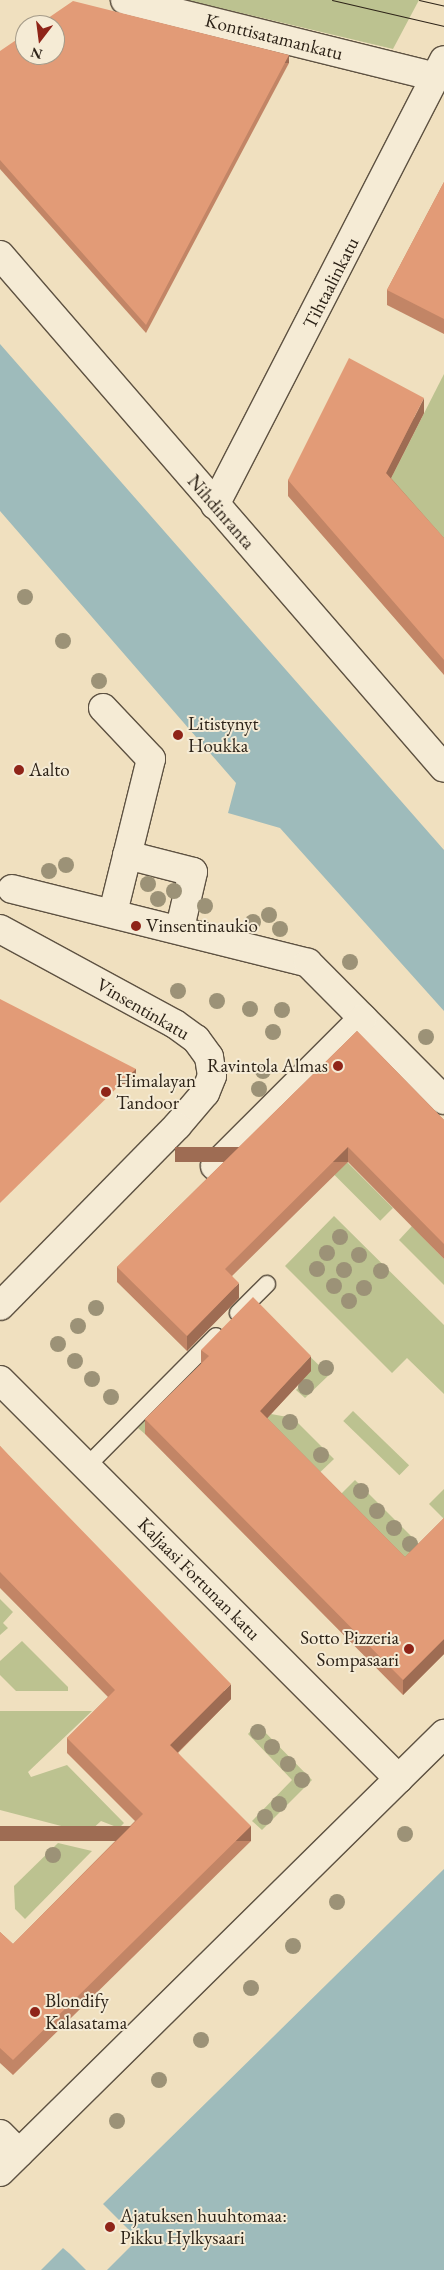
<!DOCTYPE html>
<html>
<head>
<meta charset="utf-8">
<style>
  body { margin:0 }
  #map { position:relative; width:444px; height:2270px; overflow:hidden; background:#f0e0bf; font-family:"EB Garamond",serif }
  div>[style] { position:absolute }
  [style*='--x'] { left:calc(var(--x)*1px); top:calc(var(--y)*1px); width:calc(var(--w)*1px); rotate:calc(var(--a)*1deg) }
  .green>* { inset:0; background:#bcc290; transform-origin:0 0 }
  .water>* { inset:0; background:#9ebbbb }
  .roads { filter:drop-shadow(1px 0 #5e5242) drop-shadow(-1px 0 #5e5242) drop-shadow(0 1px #5e5242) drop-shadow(0 -1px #5e5242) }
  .lane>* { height:16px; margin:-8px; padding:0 8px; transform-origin:8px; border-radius:8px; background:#f5ebd5 }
  .street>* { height:28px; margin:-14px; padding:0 14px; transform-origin:14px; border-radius:14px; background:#f5ebd5 }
  .secondary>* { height:28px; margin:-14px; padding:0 14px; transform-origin:14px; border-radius:14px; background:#f5ebd5 }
  .tram>* { height:1px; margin:-0.5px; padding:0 0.5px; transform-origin:0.5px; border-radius:0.5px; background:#2d2318 }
  .trees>* { width:16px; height:16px; margin:-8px; border-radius:50%; background:#9c9277 }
  .wall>* { inset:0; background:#c28566 }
  .shaded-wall>* { inset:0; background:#9e6c53; transform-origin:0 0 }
  .building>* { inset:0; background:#e29b77 }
  .dots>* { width:14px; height:14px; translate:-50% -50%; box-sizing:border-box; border:2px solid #f5ebd5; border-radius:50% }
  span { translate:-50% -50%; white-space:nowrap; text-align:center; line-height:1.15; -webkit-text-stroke:4px #f5ebd5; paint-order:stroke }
  .street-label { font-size:19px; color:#2d2318 }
  .poi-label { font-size:19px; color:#2d2318 }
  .left { translate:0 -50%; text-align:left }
  .right { translate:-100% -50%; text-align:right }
  .north { position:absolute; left:15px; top:15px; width:50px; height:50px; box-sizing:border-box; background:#f5ebd5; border:1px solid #a59b89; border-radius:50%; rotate:195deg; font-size:14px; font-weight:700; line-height:20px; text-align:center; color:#2d2318 }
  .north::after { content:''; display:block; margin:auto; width:18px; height:22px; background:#8f2418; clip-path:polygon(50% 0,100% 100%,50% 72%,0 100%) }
</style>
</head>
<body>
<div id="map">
  <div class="green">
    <div style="clip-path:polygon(186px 0,419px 0,393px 49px)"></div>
    <div style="clip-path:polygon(444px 374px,444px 553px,386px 488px)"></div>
    <div style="left:347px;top:1162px;width:65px;height:18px;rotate:45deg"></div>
    <div style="clip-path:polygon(334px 1216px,444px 1325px,444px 1394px,407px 1358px,392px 1373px,285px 1266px)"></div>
    <div style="clip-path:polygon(412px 1226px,444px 1259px,444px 1285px,399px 1240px)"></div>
    <div style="clip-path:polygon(259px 1307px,329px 1375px,305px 1398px,296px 1390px,302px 1384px,249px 1332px,145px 1434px,138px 1428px)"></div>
    <div style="left:353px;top:1411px;width:78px;height:14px;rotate:44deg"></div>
    <div style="clip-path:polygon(271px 1414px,293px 1418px,334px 1459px,313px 1479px,260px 1426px)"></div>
    <div style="left:355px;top:1480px;width:100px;height:30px;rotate:45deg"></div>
    <div style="clip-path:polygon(444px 1489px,444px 1519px,429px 1504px)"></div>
    <div style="clip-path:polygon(0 1599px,13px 1612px,3px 1623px,8px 1628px,0 1635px)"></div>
    <div style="clip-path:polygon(22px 1641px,68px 1687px,68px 1691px,16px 1691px,0 1675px,0 1661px)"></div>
    <div style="clip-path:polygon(0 1711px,92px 1711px,28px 1772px,31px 1777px,67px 1765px,124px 1823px,119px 1828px,101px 1821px,88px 1833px,0 1810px)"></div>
    <div style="clip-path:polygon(257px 1724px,312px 1780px,262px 1830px,252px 1821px,292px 1780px,248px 1734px)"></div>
    <div style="clip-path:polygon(58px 1843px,92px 1851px,25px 1919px,15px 1909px,14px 1886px)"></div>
  </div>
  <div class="water">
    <div style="clip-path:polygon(0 344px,444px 850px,444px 1011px,280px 828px,228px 813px,236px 783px,0 511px)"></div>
    <div style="clip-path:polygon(444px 1869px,444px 2270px,107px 2270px,138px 2239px,103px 2204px)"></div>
    <div style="clip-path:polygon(63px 2248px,70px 2254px,86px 2270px,41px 2270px)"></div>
  </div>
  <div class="roads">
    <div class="lane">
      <div style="--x:238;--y:1313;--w:41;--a:-45"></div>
      <div style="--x:87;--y:1466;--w:183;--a:-45.2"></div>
    </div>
    <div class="street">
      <div style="--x:125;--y:0;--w:307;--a:13.9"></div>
      <div style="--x:0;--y:255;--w:678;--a:49.12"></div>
      <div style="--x:215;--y:505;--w:500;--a:-62.77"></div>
      <div style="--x:103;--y:708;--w:70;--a:46.7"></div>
      <div style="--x:151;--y:759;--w:158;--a:103.9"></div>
      <div style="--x:127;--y:855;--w:68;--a:14.4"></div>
      <div style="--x:193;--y:872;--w:57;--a:103.1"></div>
      <div style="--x:12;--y:889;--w:305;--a:14"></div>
      <div style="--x:308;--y:963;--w:193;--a:45.2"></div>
      <div style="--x:0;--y:929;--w:199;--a:28.5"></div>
      <div style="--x:175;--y:1024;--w:26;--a:36"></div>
      <div style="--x:196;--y:1039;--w:22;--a:54"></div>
      <div style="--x:209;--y:1057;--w:19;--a:81"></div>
      <div style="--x:212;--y:1076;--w:18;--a:112"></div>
      <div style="--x:205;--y:1093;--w:43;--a:130.3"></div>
      <div style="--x:177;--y:1126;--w:252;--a:134.5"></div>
      <div style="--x:215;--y:1166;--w:209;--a:-45"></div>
      <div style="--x:0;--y:1380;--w:564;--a:45"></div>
      <div style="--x:0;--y:2134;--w:27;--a:45"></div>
    </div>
    <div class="secondary">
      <div style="--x:0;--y:2172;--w:624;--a:-44.61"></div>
    </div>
  </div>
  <div class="tram">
    <div style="--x:332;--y:0;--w:115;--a:13.1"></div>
    <div style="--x:419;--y:0;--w:26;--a:13"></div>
  </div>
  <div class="trees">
    <div style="left:25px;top:597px"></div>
    <div style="left:63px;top:641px"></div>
    <div style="left:99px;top:681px"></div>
    <div style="left:66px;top:865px"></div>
    <div style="left:49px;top:871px"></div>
    <div style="left:148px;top:884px"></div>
    <div style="left:174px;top:891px"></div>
    <div style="left:158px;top:899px"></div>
    <div style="left:205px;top:906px"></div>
    <div style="left:269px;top:915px"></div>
    <div style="left:253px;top:922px"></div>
    <div style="left:280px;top:929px"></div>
    <div style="left:350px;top:962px"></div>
    <div style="left:178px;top:991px"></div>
    <div style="left:217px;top:1001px"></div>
    <div style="left:250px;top:1009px"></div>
    <div style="left:282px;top:1010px"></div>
    <div style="left:273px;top:1032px"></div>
    <div style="left:426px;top:1037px"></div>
    <div style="left:263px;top:1071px"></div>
    <div style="left:259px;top:1089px"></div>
    <div style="left:340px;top:1237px"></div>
    <div style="left:327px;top:1253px"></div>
    <div style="left:359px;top:1255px"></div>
    <div style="left:317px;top:1269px"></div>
    <div style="left:344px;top:1270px"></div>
    <div style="left:381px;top:1271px"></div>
    <div style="left:334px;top:1286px"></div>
    <div style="left:364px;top:1288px"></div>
    <div style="left:349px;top:1301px"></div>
    <div style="left:96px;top:1308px"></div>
    <div style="left:78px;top:1326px"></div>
    <div style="left:58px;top:1344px"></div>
    <div style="left:75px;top:1361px"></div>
    <div style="left:326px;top:1368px"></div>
    <div style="left:92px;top:1379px"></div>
    <div style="left:306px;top:1387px"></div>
    <div style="left:111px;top:1397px"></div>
    <div style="left:290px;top:1422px"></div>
    <div style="left:321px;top:1455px"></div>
    <div style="left:361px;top:1491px"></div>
    <div style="left:377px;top:1511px"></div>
    <div style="left:394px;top:1528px"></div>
    <div style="left:410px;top:1544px"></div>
    <div style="left:258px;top:1732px"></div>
    <div style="left:272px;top:1747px"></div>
    <div style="left:288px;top:1764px"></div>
    <div style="left:302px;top:1780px"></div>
    <div style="left:279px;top:1804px"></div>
    <div style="left:265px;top:1817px"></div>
    <div style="left:405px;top:1834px"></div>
    <div style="left:53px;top:1855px"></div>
    <div style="left:337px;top:1902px"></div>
    <div style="left:293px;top:1946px"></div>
    <div style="left:251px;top:1988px"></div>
    <div style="left:201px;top:2040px"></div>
    <div style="left:159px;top:2080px"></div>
    <div style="left:117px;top:2121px"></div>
  </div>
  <div class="wall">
    <div style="clip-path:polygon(0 51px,289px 63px,146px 333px,0 169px)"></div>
    <div style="clip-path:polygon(444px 182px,444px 334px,387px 305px,387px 290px)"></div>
    <div style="clip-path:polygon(424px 413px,391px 478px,444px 538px,444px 675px,288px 496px,288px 480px)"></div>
    <div style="clip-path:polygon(357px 1031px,444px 1120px,444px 1259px,348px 1162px,232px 1276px,239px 1298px,187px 1351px,117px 1282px,117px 1267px)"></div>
    <div style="clip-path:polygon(201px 1350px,311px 1371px,267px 1418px,405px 1557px,444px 1518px,444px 1654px,403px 1695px,145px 1434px,145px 1419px,201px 1364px)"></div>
    <div style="clip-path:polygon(0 1446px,231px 1699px,178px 1753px,251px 1841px,13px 2075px,0 2063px,0 1932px,13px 1944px,135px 1821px,67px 1753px,67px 1738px,108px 1697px,0 1588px)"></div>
  </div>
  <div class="shaded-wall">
    <div style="left:289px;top:55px;width:8px;height:306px;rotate:90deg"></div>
    <div style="clip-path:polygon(424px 398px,424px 413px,386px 488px,386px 473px)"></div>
    <div style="left:136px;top:1069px;width:15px;height:191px;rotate:90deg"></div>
    <div style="left:348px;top:1147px;width:15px;height:173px;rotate:90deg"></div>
    <div style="clip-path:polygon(239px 1283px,239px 1298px,187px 1351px,187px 1336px)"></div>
    <div style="clip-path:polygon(311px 1356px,311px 1371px,260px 1426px,260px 1411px)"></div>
    <div style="clip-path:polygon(444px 1639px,444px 1654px,403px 1695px,403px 1680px)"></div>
    <div style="clip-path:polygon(231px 1684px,231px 1699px,170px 1760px,170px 1745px)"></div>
    <div style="left:251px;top:1826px;width:15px;height:334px;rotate:90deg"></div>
  </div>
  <div class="building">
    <div style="clip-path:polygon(73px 1px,289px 55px,146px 325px,0 160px,0 51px,25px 34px,25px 55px,55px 55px,55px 25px,38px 25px)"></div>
    <div style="clip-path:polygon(444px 182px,444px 319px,387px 290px)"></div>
    <div style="clip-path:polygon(349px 358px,424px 398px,386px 473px,444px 538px,444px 660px,288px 480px)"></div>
    <div style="clip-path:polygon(0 999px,136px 1069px,0 1203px)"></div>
    <div style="clip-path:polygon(357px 1031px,444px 1120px,444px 1244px,348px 1147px,225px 1269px,239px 1283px,187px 1336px,117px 1267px)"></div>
    <div style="clip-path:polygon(253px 1297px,311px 1356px,260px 1411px,405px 1557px,444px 1518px,444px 1639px,403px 1680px,145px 1419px,209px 1356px,201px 1350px)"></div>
    <div style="clip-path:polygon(0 1446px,231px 1684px,170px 1745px,251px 1826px,13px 2060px,0 2048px,0 1932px,13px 1944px,143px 1814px,67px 1738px,115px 1690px,0 1572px)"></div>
  </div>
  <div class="dots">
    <div style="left:178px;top:735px;background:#8f2418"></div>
    <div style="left:19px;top:770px;background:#8f2418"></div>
    <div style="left:136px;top:926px;background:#8f2418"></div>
    <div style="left:338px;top:1066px;background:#8f2418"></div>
    <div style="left:106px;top:1092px;background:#8f2418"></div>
    <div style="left:409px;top:1649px;background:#8f2418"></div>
    <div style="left:35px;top:2012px;background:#8f2418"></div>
    <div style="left:110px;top:2227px;background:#8f2418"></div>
  </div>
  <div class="street-label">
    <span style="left:274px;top:37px;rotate:14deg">Konttisatamankatu</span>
    <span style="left:331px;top:283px;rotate:-63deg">Tihtaalinkatu</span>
    <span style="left:221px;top:512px;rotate:49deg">Nihdinranta</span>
    <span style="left:143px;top:1009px;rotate:30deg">Vinsentinkatu</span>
    <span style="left:199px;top:1579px;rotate:45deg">Kaljaasi Fortunan katu</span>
  </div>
  <div class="poi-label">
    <span class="left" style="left:188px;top:735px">Litistynyt<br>Houkka</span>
    <span class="left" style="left:29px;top:770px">Aalto</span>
    <span class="left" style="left:146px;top:926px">Vinsentinaukio</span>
    <span class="right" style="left:328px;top:1066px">Ravintola Almas</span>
    <span class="left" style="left:116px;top:1092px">Himalayan<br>Tandoor</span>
    <span class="right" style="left:399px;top:1649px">Sotto Pizzeria<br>Sompasaari</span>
    <span class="left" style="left:45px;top:2012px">Blondify<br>Kalasatama</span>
    <span class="left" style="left:120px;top:2227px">Ajatuksen huuhtomaa:<br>Pikku Hylkysaari</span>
  </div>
  <div class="north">N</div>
</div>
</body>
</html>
